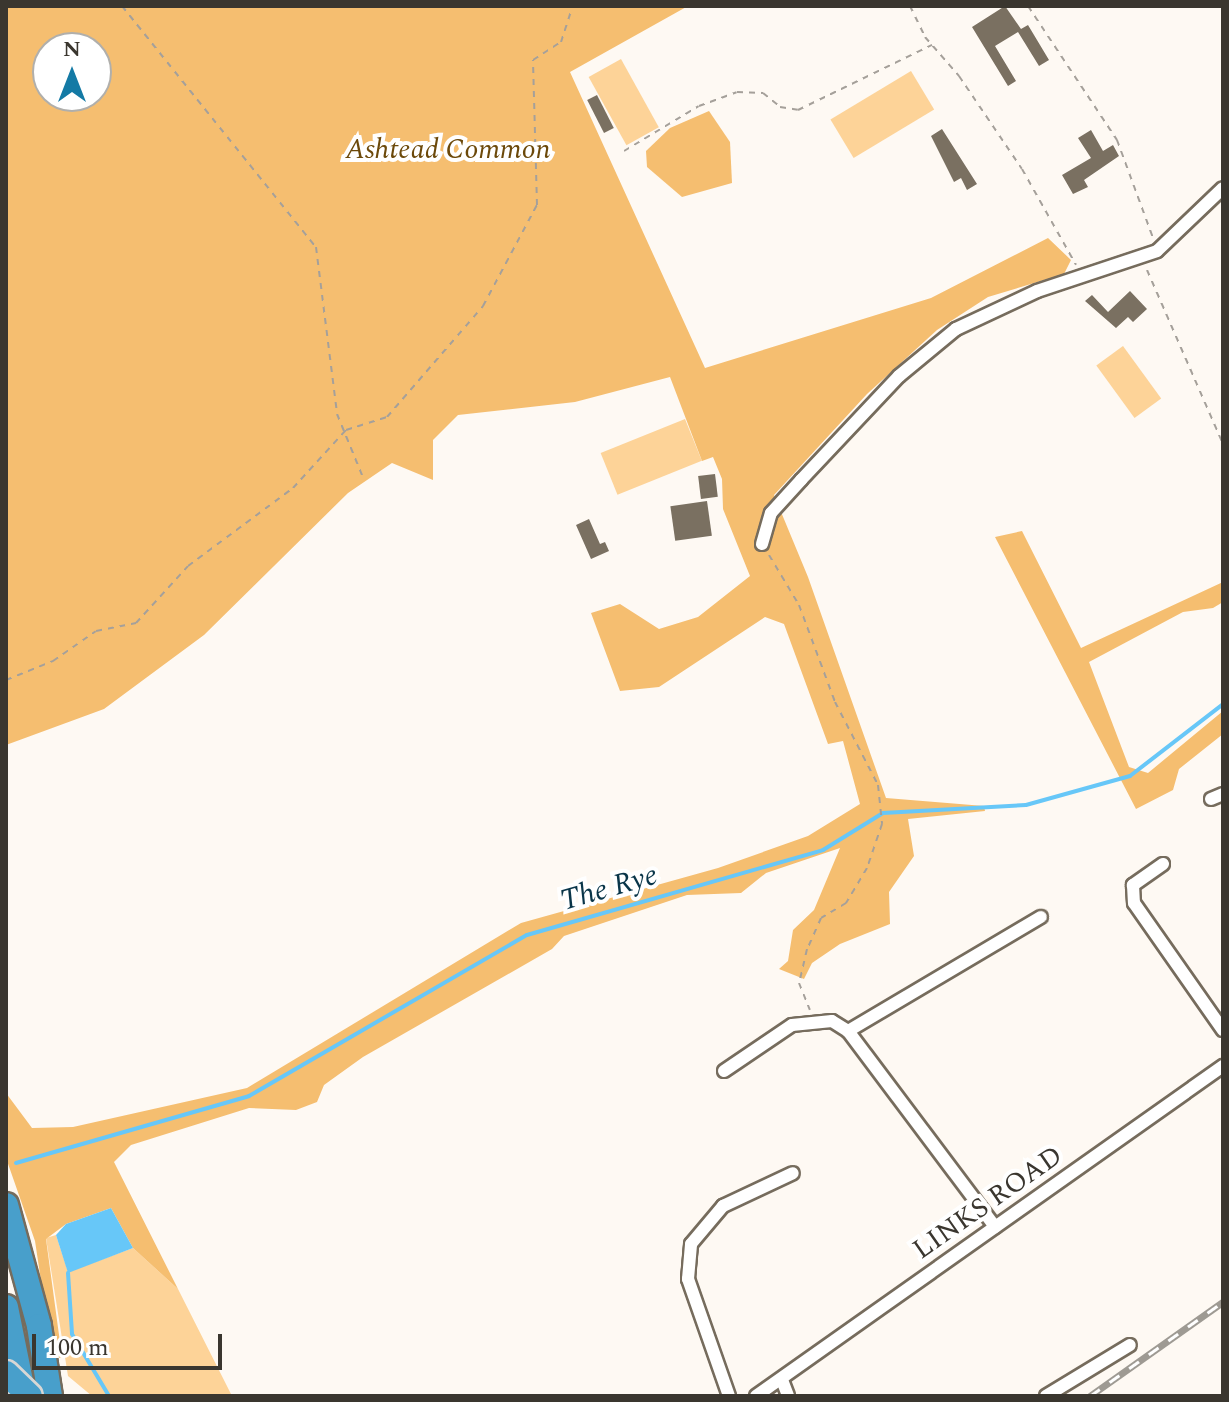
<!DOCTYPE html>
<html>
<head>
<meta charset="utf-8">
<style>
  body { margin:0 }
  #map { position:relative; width:1229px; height:1402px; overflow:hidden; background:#fef9f3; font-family:Spectral,serif }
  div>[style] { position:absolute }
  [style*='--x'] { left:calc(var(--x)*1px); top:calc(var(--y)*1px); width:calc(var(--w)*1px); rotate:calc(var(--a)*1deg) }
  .green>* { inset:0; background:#fdd398; transform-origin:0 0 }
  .forest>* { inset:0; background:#f5be70 }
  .water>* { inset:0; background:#67c7f8 }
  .stream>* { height:4px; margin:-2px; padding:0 2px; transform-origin:2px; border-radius:2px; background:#67c7f8 }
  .building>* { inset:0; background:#7a7061; transform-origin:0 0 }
  .path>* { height:2px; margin-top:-1px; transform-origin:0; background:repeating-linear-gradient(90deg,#a5a09a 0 6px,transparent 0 12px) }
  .roads { filter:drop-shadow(2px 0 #766c5d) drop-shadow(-2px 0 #766c5d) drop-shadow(0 2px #766c5d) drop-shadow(0 -2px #766c5d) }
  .street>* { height:12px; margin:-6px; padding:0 6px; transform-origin:6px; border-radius:6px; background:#fff }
  .highway>* { height:24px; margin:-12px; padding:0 12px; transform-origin:12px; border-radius:12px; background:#489fcb }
  .rail>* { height:7px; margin-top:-3.5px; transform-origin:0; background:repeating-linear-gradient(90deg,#fff 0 12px,#9e9a93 0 24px); box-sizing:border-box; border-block:2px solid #9e9a93 }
  .bridges { filter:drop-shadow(2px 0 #d8d7d5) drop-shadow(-2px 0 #d8d7d5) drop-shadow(0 2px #d8d7d5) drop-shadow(0 -2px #d8d7d5) }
  .highway-bridge>* { height:24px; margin:-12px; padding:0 12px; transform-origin:12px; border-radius:12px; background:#489fcb }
  span { translate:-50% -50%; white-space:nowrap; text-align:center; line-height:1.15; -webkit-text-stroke:8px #fff; paint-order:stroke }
  .park-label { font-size:28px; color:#6c490a; font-style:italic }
  .street-label { font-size:28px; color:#3a362f }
  .water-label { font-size:30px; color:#093549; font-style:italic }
  .frame { position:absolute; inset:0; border:8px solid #3a362f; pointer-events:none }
  .north { position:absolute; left:32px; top:32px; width:80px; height:80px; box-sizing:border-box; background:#fff; border:2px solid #b0afac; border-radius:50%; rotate:0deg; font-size:22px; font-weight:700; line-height:32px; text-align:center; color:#3a362f }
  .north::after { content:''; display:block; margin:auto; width:28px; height:36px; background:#147aa5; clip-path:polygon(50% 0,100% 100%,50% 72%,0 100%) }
  .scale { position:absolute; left:32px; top:1334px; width:190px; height:36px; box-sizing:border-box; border:4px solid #3a362f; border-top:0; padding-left:10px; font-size:24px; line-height:28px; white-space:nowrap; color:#3a362f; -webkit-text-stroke:6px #fff; paint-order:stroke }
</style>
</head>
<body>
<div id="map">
  <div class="green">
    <div style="left:621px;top:59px;width:78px;height:37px;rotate:61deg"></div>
    <div style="left:911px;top:71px;width:45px;height:94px;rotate:59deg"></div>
    <div style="left:1123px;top:346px;width:65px;height:33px;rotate:54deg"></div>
    <div style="left:685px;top:419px;width:45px;height:91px;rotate:68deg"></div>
    <div style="clip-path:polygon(56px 1235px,68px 1272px,133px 1248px,178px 1289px,232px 1396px,92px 1396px,68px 1376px,46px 1238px)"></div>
  </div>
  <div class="forest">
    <div style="clip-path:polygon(evenodd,6px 6px,688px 6px,570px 72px,705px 368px,931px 298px,1048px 238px,1071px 260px,1064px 274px,988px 297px,937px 330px,867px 394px,774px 495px,808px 577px,886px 798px,984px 806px,985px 811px,908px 819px,914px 856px,889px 892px,890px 924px,840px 944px,812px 963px,804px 979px,779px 969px,788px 961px,793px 930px,814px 910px,840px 848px,766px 873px,741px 893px,687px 895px,564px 936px,552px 949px,363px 1057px,324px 1085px,317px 1102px,296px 1110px,249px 1108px,131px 1145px,114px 1162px,178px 1289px,133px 1248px,111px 1208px,66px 1224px,46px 1239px,62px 1357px,53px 1360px,35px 1241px,6px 1158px,6px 1093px,32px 1128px,73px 1127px,247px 1088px,521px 923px,718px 868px,808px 836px,860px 804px,843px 741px,828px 744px,784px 624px,765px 617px,659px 687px,620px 691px,591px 613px,620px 604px,659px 629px,698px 617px,750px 576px,723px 509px,722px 479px,713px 457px,702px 461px,670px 377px,575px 402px,458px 415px,433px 440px,433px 480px,392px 463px,348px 493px,204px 635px,104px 709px,6px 745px,6px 6px,48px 48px,96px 48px,96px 96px,48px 96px,48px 48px)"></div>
    <div style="clip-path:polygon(709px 111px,730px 142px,732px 183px,682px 197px,647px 167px,646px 151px,670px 128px)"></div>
    <div style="clip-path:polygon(1022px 531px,1081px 648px,1223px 582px,1223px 602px,1213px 608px,1183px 612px,1089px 662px,1129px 767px,1148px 773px,1223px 711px,1223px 734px,1179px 769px,1173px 790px,1136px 809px,995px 537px)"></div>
  </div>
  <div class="water">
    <div style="clip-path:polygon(111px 1208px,133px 1248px,68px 1273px,56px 1235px,66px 1224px)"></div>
  </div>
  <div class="stream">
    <div style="--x:16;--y:1163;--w:242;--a:-16"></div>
    <div style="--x:249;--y:1096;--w:321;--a:-30.1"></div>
    <div style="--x:527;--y:935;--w:308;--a:-16"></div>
    <div style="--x:823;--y:850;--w:70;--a:-31.7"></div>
    <div style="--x:883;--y:813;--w:143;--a:-3.2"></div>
    <div style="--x:1026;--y:805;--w:108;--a:-15.6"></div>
    <div style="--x:1130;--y:776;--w:118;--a:-37.7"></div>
    <div style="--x:68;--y:1273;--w:61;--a:86.2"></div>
    <div style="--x:72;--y:1334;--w:72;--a:59.2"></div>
  </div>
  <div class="building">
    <div style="clip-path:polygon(1005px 6px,1021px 29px,1028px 25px,1049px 60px,1039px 66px,1018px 32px,995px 46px,1016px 81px,1008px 86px,972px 27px)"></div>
    <div style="left:597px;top:95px;width:37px;height:11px;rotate:63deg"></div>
    <div style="clip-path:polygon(942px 129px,977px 184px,967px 190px,961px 178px,954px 182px,931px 136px)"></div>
    <div style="clip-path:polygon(1091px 130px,1103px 151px,1113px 145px,1119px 156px,1084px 180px,1088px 187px,1073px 194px,1062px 175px,1091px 158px,1078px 138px)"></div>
    <div style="clip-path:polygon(1130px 291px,1147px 309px,1133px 322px,1128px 317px,1116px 328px,1085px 301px,1092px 295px,1108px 312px)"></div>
    <div style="left:715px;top:474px;width:23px;height:17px;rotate:83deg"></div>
    <div style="left:707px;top:501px;width:35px;height:37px;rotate:82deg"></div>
    <div style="clip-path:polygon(589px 519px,600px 544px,605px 542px,609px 551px,591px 559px,576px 525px)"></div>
  </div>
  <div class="path">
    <div style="--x:122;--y:6;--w:309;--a:51.2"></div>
    <div style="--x:316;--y:247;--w:168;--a:82.8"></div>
    <div style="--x:337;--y:414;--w:66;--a:67.7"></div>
    <div style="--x:910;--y:6;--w:34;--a:64"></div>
    <div style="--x:925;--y:37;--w:52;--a:48.9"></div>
    <div style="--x:959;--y:76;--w:112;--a:55.9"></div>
    <div style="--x:1022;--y:169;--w:110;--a:60.6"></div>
    <div style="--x:1028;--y:6;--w:161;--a:56.4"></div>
    <div style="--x:1117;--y:140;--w:104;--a:69.8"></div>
    <div style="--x:624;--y:151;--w:87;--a:-31"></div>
    <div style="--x:699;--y:106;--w:40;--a:-20.2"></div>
    <div style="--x:737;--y:92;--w:26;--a:2"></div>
    <div style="--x:763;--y:93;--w:22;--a:39"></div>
    <div style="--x:780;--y:107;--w:18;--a:9"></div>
    <div style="--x:798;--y:110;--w:149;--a:-25.9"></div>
    <div style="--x:1147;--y:270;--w:190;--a:66.4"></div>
    <div style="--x:769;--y:555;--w:58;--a:59"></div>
    <div style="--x:799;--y:605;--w:103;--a:69.6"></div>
    <div style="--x:835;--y:702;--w:93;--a:62.6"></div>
    <div style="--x:878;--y:785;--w:39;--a:84"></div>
    <div style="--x:882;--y:824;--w:46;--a:108.8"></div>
    <div style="--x:867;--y:868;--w:41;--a:121"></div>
    <div style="--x:846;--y:903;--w:29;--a:149"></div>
    <div style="--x:821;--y:918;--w:34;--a:114"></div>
    <div style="--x:807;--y:949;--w:35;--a:103"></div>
    <div style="--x:799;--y:983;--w:29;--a:68"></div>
    <div style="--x:6;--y:680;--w:51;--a:-22"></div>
    <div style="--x:53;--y:661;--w:52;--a:-34.9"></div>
    <div style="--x:96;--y:631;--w:41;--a:-11.3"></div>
    <div style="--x:136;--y:623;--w:77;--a:-47.6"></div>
    <div style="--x:188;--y:566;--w:131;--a:-36.6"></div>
    <div style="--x:293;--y:488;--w:79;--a:-47.6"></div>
    <div style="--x:346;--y:430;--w:43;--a:-17.6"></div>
    <div style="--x:387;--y:417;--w:147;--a:-49.1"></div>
    <div style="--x:483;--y:306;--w:115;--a:-61.9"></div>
    <div style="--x:537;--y:205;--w:145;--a:-91.6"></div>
    <div style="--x:533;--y:60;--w:33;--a:-33"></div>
    <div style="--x:561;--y:42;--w:38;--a:-72"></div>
  </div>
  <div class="roads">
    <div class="street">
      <div style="--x:762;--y:544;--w:32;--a:-74"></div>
      <div style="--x:771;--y:513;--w:45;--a:-47.7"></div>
      <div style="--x:801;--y:480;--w:143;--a:-46.7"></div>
      <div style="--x:899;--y:376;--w:74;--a:-39.5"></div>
      <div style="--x:956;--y:329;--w:89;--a:-25.1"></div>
      <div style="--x:1037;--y:291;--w:126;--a:-18.4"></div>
      <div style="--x:1157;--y:251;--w:91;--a:-43.7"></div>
      <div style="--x:1211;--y:799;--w:13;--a:-23"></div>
      <div style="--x:1163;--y:864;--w:37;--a:145"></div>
      <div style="--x:1133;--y:885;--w:18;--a:87"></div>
      <div style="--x:1134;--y:903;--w:155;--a:55"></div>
      <div style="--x:848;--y:1031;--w:224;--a:-30.6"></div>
      <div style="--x:724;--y:1071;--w:82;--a:-34.1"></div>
      <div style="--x:792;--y:1025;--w:40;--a:-5.7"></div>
      <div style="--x:832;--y:1021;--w:19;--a:32"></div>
      <div style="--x:848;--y:1031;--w:245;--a:53.1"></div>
      <div style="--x:782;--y:1380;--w:17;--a:69"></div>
      <div style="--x:729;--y:1396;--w:124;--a:-109.3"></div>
      <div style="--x:688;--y:1279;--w:35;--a:-85"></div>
      <div style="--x:691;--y:1244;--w:50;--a:-49.9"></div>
      <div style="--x:723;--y:1206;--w:77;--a:-25.2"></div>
      <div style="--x:756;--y:1396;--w:572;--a:-35.25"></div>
      <div style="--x:1046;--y:1396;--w:98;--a:-31.3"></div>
    </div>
    <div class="highway">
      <div style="--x:6;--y:1205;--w:125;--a:74.7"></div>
      <div style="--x:39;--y:1326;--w:71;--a:81.1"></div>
      <div style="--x:6;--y:1307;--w:91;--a:78.6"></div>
    </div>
  </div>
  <div class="rail">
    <div style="--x:1090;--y:1396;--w:163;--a:-35.3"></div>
  </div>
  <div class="bridges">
    <div class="highway-bridge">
      <div style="--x:6;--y:1373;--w:33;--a:44"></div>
    </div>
  </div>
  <div class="park-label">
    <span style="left:448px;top:150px">Ashtead Common</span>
  </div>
  <div class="street-label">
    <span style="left:988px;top:1203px;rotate:-35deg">LINKS ROAD</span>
  </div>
  <div class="water-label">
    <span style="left:609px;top:888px;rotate:-16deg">The Rye</span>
  </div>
  <div class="frame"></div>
  <div class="north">N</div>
  <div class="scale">100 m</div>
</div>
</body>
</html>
